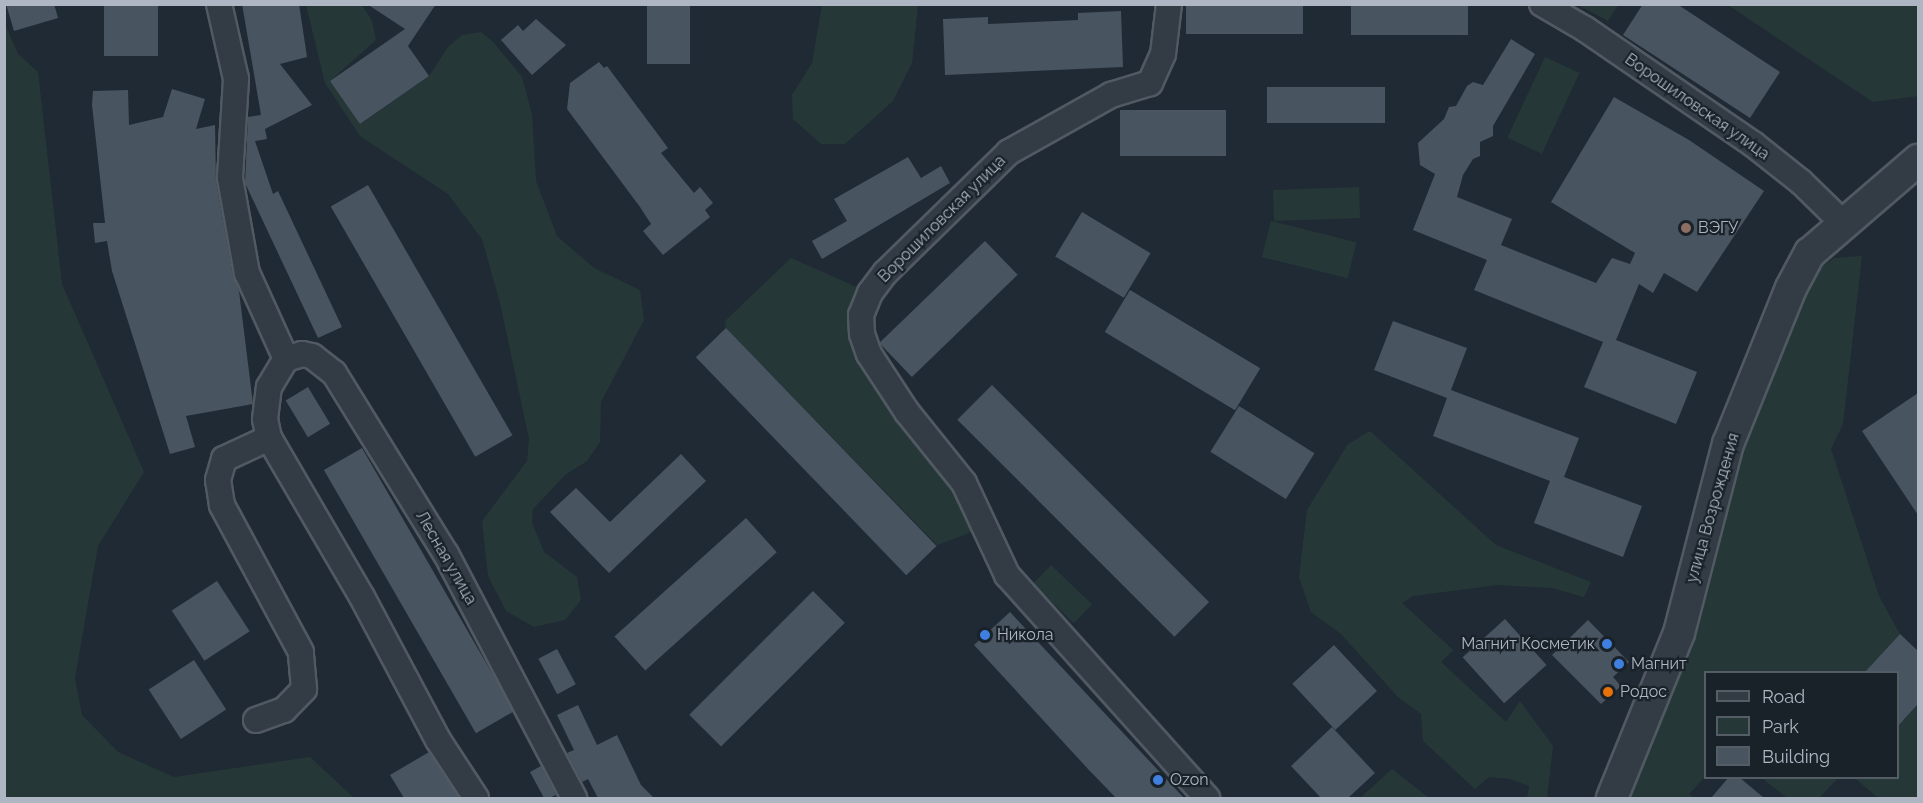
<!DOCTYPE html>
<html>
<head>
<meta charset="utf-8">
<style>
  body { margin:0 }
  #map { position:relative; width:1923px; height:803px; overflow:hidden; background:#202a34; font-family:Raleway,sans-serif }
  div>[style] { position:absolute }
  [style*='--x'] { left:calc(var(--x)*1px); top:calc(var(--y)*1px); width:calc(var(--w)*1px); rotate:calc(var(--a)*1deg) }
  .green>* { inset:0; background:#253837; transform-origin:0 0 }
  .building>* { inset:0; background:#485460; transform-origin:0 0 }
  .roads { filter:drop-shadow(2px 0 #515963) drop-shadow(-2px 0 #515963) drop-shadow(0 2px #515963) drop-shadow(0 -2px #515963) }
  .minor>* { height:24px; margin:-12px; padding:0 12px; transform-origin:12px; border-radius:12px; background:#333b45 }
  .tertiary>* { height:30px; margin:-15px; padding:0 15px; transform-origin:15px; border-radius:15px; background:#333b45 }
  .dots>* { width:16px; height:16px; translate:-50% -50%; box-sizing:border-box; border:3px solid #192129; border-radius:50% }
  span { translate:-50% -50%; white-space:nowrap; text-align:center; line-height:1.15; -webkit-text-stroke:4.5px #192129; paint-order:stroke }
  .street-label { font-size:16px; color:#adb6c2 }
  .poi-label { font-size:16px; color:#adb6c2 }
  .left { translate:0 -50%; text-align:left }
  .right { translate:-100% -50%; text-align:right }
  .frame { position:absolute; inset:0; border:6px solid #adb6c2; pointer-events:none }
  .legend { position:absolute; left:1704px; top:671px; width:195px; height:108px; box-sizing:border-box; background:#192129; border:2px solid #545d66; margin:0; padding:8px 10px; list-style:none; font-size:18px; color:#adb6c2 }
  .legend li { display:flex; align-items:center; gap:12px; height:30px }
  .legend b { width:30px; border:2px solid #545d66 }
</style>
</head>
<body>
<div id="map">
  <div class="green">
    <div style="clip-path:polygon(306px 5px,362px 5px,372px 21px,376px 40px,330px 81px,361px 124px,429px 76px,448px 47px,462px 35px,481px 32px,493px 42px,522px 77px,532px 114px,536px 181px,557px 236px,594px 268px,640px 290px,644px 320px,601px 402px,600px 442px,587px 461px,565px 475px,533px 509px,532px 523px,544px 552px,577px 577px,581px 600px,565px 620px,534px 627px,506px 611px,488px 576px,482px 521px,527px 461px,529px 439px,500px 303px,482px 239px,448px 194px,360px 136px,325px 83px)"></div>
    <div style="clip-path:polygon(822px 5px,918px 5px,912px 63px,893px 101px,845px 144px,821px 144px,793px 119px,792px 95px,812px 63px)"></div>
    <div style="clip-path:polygon(1578px 5px,1618px 4px,1618px 5px,1608px 21px)"></div>
    <div style="clip-path:polygon(1728px 5px,1918px 5px,1918px 96px,1873px 102px)"></div>
    <div style="clip-path:polygon(4px 22px,18px 54px,38px 72px,62px 284px,144px 472px,98px 546px,75px 678px,82px 715px,118px 752px,174px 777px,310px 757px,354px 798px,5px 798px)"></div>
    <div style="left:1545px;top:57px;width:38px;height:89px;rotate:25deg"></div>
    <div style="left:1359px;top:187px;width:31px;height:86px;rotate:88deg"></div>
    <div style="left:1271px;top:221px;width:88px;height:37px;rotate:14deg"></div>
    <div style="clip-path:polygon(1862px 256px,1843px 424px,1831px 449px,1879px 596px,1900px 634px,1865px 672px,1706px 672px,1705px 777px,1689px 794px,1695px 798px,1628px 798px,1681px 657px,1688px 648px,1743px 450px,1815px 272px,1834px 258px)"></div>
    <div style="clip-path:polygon(791px 258px,870px 293px,862px 334px,985px 527px,937px 545px,726px 328px,725px 321px)"></div>
    <div style="clip-path:polygon(1370px 431px,1496px 545px,1591px 582px,1584px 597px,1552px 588px,1498px 585px,1413px 596px,1402px 603px,1453px 650px,1441px 662px,1506px 722px,1520px 701px,1553px 746px,1547px 798px,1527px 798px,1529px 786px,1510px 779px,1489px 777px,1475px 789px,1423px 741px,1421px 714px,1398px 697px,1341px 634px,1311px 612px,1299px 577px,1307px 510px,1348px 444px)"></div>
    <div style="left:1051px;top:565px;width:57px;height:26px;rotate:44deg"></div>
    <div style="clip-path:polygon(1918px 704px,1918px 798px,1878px 798px,1855px 778px,1898px 778px,1898px 714px,1904px 720px)"></div>
    <div style="clip-path:polygon(1392px 769px,1429px 798px,1360px 798px)"></div>
    <div style="clip-path:polygon(1762px 778px,1838px 778px,1819px 798px,1787px 798px)"></div>
  </div>
  <div class="building">
    <div style="clip-path:polygon(6px 4px,54px 4px,58px 18px,14px 31px)"></div>
    <div style="left:104px;top:4px;width:54px;height:52px"></div>
    <div style="clip-path:polygon(242px 4px,299px 4px,307px 57px,280px 64px,312px 105px,265px 129px,267px 139px,255px 141px,273px 194px,278px 191px,342px 327px,318px 338px,245px 183px,248px 117px,261px 115px)"></div>
    <div style="clip-path:polygon(367px 4px,436px 4px,408px 46px,429px 76px,360px 124px,330px 81px,405px 29px)"></div>
    <div style="left:647px;top:4px;width:43px;height:60px"></div>
    <div style="left:1186px;top:4px;width:117px;height:30px"></div>
    <div style="left:1351px;top:4px;width:117px;height:31px"></div>
    <div style="clip-path:polygon(1643px 4px,1677px 4px,1780px 72px,1750px 118px,1623px 35px)"></div>
    <div style="clip-path:polygon(1121px 11px,1123px 67px,945px 75px,943px 19px,988px 17px,988px 24px,1078px 20px,1078px 13px)"></div>
    <div style="clip-path:polygon(536px 19px,566px 45px,532px 75px,501px 40px,518px 25px,523px 31px)"></div>
    <div style="clip-path:polygon(1511px 39px,1535px 54px,1493px 126px,1493px 136px,1480px 142px,1480px 156px,1473px 159px,1463px 175px,1457px 197px,1512px 219px,1501px 245px,1596px 283px,1612px 258px,1630px 264px,1635px 253px,1551px 202px,1614px 97px,1689px 140px,1764px 191px,1697px 292px,1664px 273px,1653px 293px,1639px 284px,1616px 340px,1697px 372px,1676px 424px,1584px 387px,1603px 342px,1474px 290px,1487px 260px,1413px 230px,1435px 174px,1420px 165px,1418px 143px,1444px 119px,1449px 107px,1456px 106px,1467px 86px,1473px 82px,1483px 85px)"></div>
    <div style="clip-path:polygon(599px 62px,604px 68px,607px 66px,668px 148px,661px 153px,694px 193px,700px 187px,713px 203px,705px 210px,710px 217px,663px 255px,643px 231px,651px 224px,640px 207px,567px 109px,570px 83px)"></div>
    <div style="left:1267px;top:87px;width:118px;height:36px"></div>
    <div style="clip-path:polygon(172px 89px,205px 99px,196px 129px,215px 125px,216px 181px,233px 276px,239px 291px,253px 404px,186px 416px,195px 447px,170px 454px,112px 271px,107px 241px,95px 243px,93px 223px,105px 223px,92px 105px,93px 91px,128px 90px,129px 125px,163px 117px)"></div>
    <div style="left:1226px;top:110px;width:46px;height:106px;rotate:90deg"></div>
    <div style="clip-path:polygon(908px 157px,921px 178px,941px 166px,950px 183px,822px 259px,812px 241px,847px 221px,834px 199px)"></div>
    <div style="left:368px;top:185px;width:289px;height:43px;rotate:60deg"></div>
    <div style="left:1082px;top:212px;width:80px;height:52px;rotate:31deg"></div>
    <div style="left:985px;top:241px;width:47px;height:147px;rotate:46deg"></div>
    <div style="left:1130px;top:290px;width:152px;height:49px;rotate:31deg"></div>
    <div style="clip-path:polygon(1393px 321px,1467px 348px,1451px 390px,1579px 438px,1564px 477px,1642px 506px,1623px 557px,1534px 523px,1550px 481px,1433px 436px,1447px 398px,1374px 370px)"></div>
    <div style="left:726px;top:328px;width:303px;height:42px;rotate:46deg"></div>
    <div style="left:992px;top:385px;width:307px;height:49px;rotate:45deg"></div>
    <div style="left:308px;top:387px;width:43px;height:26px;rotate:59deg"></div>
    <div style="clip-path:polygon(1918px 393px,1918px 515px,1862px 431px)"></div>
    <div style="left:1239px;top:406px;width:89px;height:54px;rotate:32deg"></div>
    <div style="left:362px;top:448px;width:304px;height:44px;rotate:60deg"></div>
    <div style="clip-path:polygon(681px 454px,706px 481px,609px 573px,550px 512px,576px 488px,610px 522px)"></div>
    <div style="left:746px;top:518px;width:46px;height:177px;rotate:48deg"></div>
    <div style="left:217px;top:581px;width:60px;height:54px;rotate:57deg"></div>
    <div style="left:813px;top:591px;width:45px;height:175px;rotate:45deg"></div>
    <div style="clip-path:polygon(1010px 612px,1184px 798px,1116px 798px,1088px 769px,974px 645px)"></div>
    <div style="left:1505px;top:619px;width:62px;height:57px;rotate:48deg"></div>
    <div style="clip-path:polygon(1588px 620px,1629px 662px,1613px 677px,1621px 686px,1601px 704px,1552px 655px)"></div>
    <div style="clip-path:polygon(1900px 634px,1918px 651px,1918px 704px,1898px 726px,1898px 672px,1865px 672px)"></div>
    <div style="left:1334px;top:645px;width:63px;height:57px;rotate:47deg"></div>
    <div style="left:557px;top:649px;width:40px;height:21px;rotate:62deg"></div>
    <div style="left:194px;top:660px;width:59px;height:54px;rotate:57deg"></div>
    <div style="clip-path:polygon(578px 705px,597px 745px,617px 735px,641px 785px,654px 798px,598px 798px,588px 779px,582px 782px,567px 753px,574px 750px,557px 715px)"></div>
    <div style="clip-path:polygon(1332px 727px,1375px 773px,1348px 798px,1321px 798px,1291px 766px)"></div>
    <div style="clip-path:polygon(429px 752px,456px 793px,459px 798px,404px 798px,390px 775px)"></div>
    <div style="clip-path:polygon(541px 766px,556px 795px,549px 798px,544px 798px,530px 772px)"></div>
    <div style="clip-path:polygon(1729px 777px,1739px 777px,1764px 798px,1711px 798px)"></div>
  </div>
  <div class="roads">
    <div class="minor">
      <div style="--x:219;--y:4;--w:77;--a:77.2"></div>
      <div style="--x:236;--y:79;--w:99;--a:93.5"></div>
      <div style="--x:230;--y:178;--w:97;--a:79.9"></div>
      <div style="--x:247;--y:273;--w:94;--a:65.6"></div>
      <div style="--x:1169;--y:4;--w:50;--a:96.8"></div>
      <div style="--x:1163;--y:54;--w:32;--a:114"></div>
      <div style="--x:1150;--y:83;--w:41;--a:162.9"></div>
      <div style="--x:1111;--y:95;--w:117;--a:150.8"></div>
      <div style="--x:1009;--y:152;--w:173;--a:135.7"></div>
      <div style="--x:885;--y:273;--w:25;--a:127"></div>
      <div style="--x:870;--y:293;--w:24;--a:112"></div>
      <div style="--x:861;--y:315;--w:19;--a:87"></div>
      <div style="--x:862;--y:334;--w:21;--a:71"></div>
      <div style="--x:869;--y:354;--w:69;--a:56.8"></div>
      <div style="--x:907;--y:412;--w:91;--a:51.2"></div>
      <div style="--x:964;--y:483;--w:102;--a:64.9"></div>
      <div style="--x:1007;--y:575;--w:300;--a:48.1"></div>
      <div style="--x:1542;--y:4;--w:50;--a:30.2"></div>
      <div style="--x:1585;--y:29;--w:204;--a:34.4"></div>
      <div style="--x:1753;--y:144;--w:61;--a:38.4"></div>
      <div style="--x:1801;--y:182;--w:57;--a:44.3"></div>
      <div style="--x:256;--y:720;--w:30;--a:-20"></div>
      <div style="--x:284;--y:710;--w:29;--a:-46"></div>
      <div style="--x:304;--y:689;--w:37;--a:-95"></div>
      <div style="--x:301;--y:652;--w:167;--a:-118.3"></div>
      <div style="--x:222;--y:505;--w:25;--a:-99"></div>
      <div style="--x:218;--y:480;--w:22;--a:-74"></div>
      <div style="--x:224;--y:459;--w:50;--a:-25"></div>
      <div style="--x:476;--y:798;--w:69;--a:-123.2"></div>
      <div style="--x:438;--y:740;--w:162;--a:-118"></div>
      <div style="--x:362;--y:597;--w:184;--a:-120.3"></div>
      <div style="--x:269;--y:438;--w:19;--a:-102"></div>
      <div style="--x:265;--y:419;--w:32;--a:-83"></div>
      <div style="--x:269;--y:387;--w:33;--a:-59"></div>
      <div style="--x:286;--y:359;--w:17;--a:-17"></div>
      <div style="--x:302;--y:354;--w:10;--a:11"></div>
      <div style="--x:312;--y:356;--w:28;--a:38"></div>
      <div style="--x:334;--y:373;--w:213;--a:58.3"></div>
      <div style="--x:446;--y:554;--w:276;--a:62.3"></div>
    </div>
    <div class="tertiary">
      <div style="--x:1612;--y:798;--w:178;--a:-67.9"></div>
      <div style="--x:1679;--y:633;--w:195;--a:-75.5"></div>
      <div style="--x:1728;--y:444;--w:168;--a:-68"></div>
      <div style="--x:1791;--y:288;--w:40;--a:-62"></div>
      <div style="--x:1810;--y:253;--w:143;--a:-40.7"></div>
    </div>
  </div>
  <div class="dots">
    <div style="left:1686px;top:228px;background:#8d6e63"></div>
    <div style="left:985px;top:635px;background:#3f7fe0"></div>
    <div style="left:1607px;top:644px;background:#3f7fe0"></div>
    <div style="left:1619px;top:664px;background:#3f7fe0"></div>
    <div style="left:1608px;top:692px;background:#e8710a"></div>
    <div style="left:1158px;top:780px;background:#3f7fe0"></div>
  </div>
  <div class="street-label">
    <span style="left:1697px;top:107px;rotate:35deg">Ворошиловская улица</span>
    <span style="left:942px;top:219px;rotate:-45deg">Ворошиловская улица</span>
    <span style="left:1713px;top:508px;rotate:-74deg">улица Возрождения</span>
    <span style="left:446px;top:558px;rotate:60deg">Лесная улица</span>
  </div>
  <div class="poi-label">
    <span class="left" style="left:1698px;top:228px">ВЭГУ</span>
    <span class="left" style="left:997px;top:635px">Никола</span>
    <span class="right" style="left:1595px;top:644px">Магнит Косметик</span>
    <span class="left" style="left:1631px;top:664px">Магнит</span>
    <span class="left" style="left:1620px;top:692px">Родос</span>
    <span class="left" style="left:1170px;top:780px">Ozon</span>
  </div>
  <div class="frame"></div>
  <ul class="legend">
  <li><b style="height:8px;background:#333b45"></b>Road</li>
  <li><b style="height:16px;background:#253837"></b>Park</li>
  <li><b style="height:16px;background:#485460"></b>Building</li>
  </ul>
</div>
</body>
</html>
